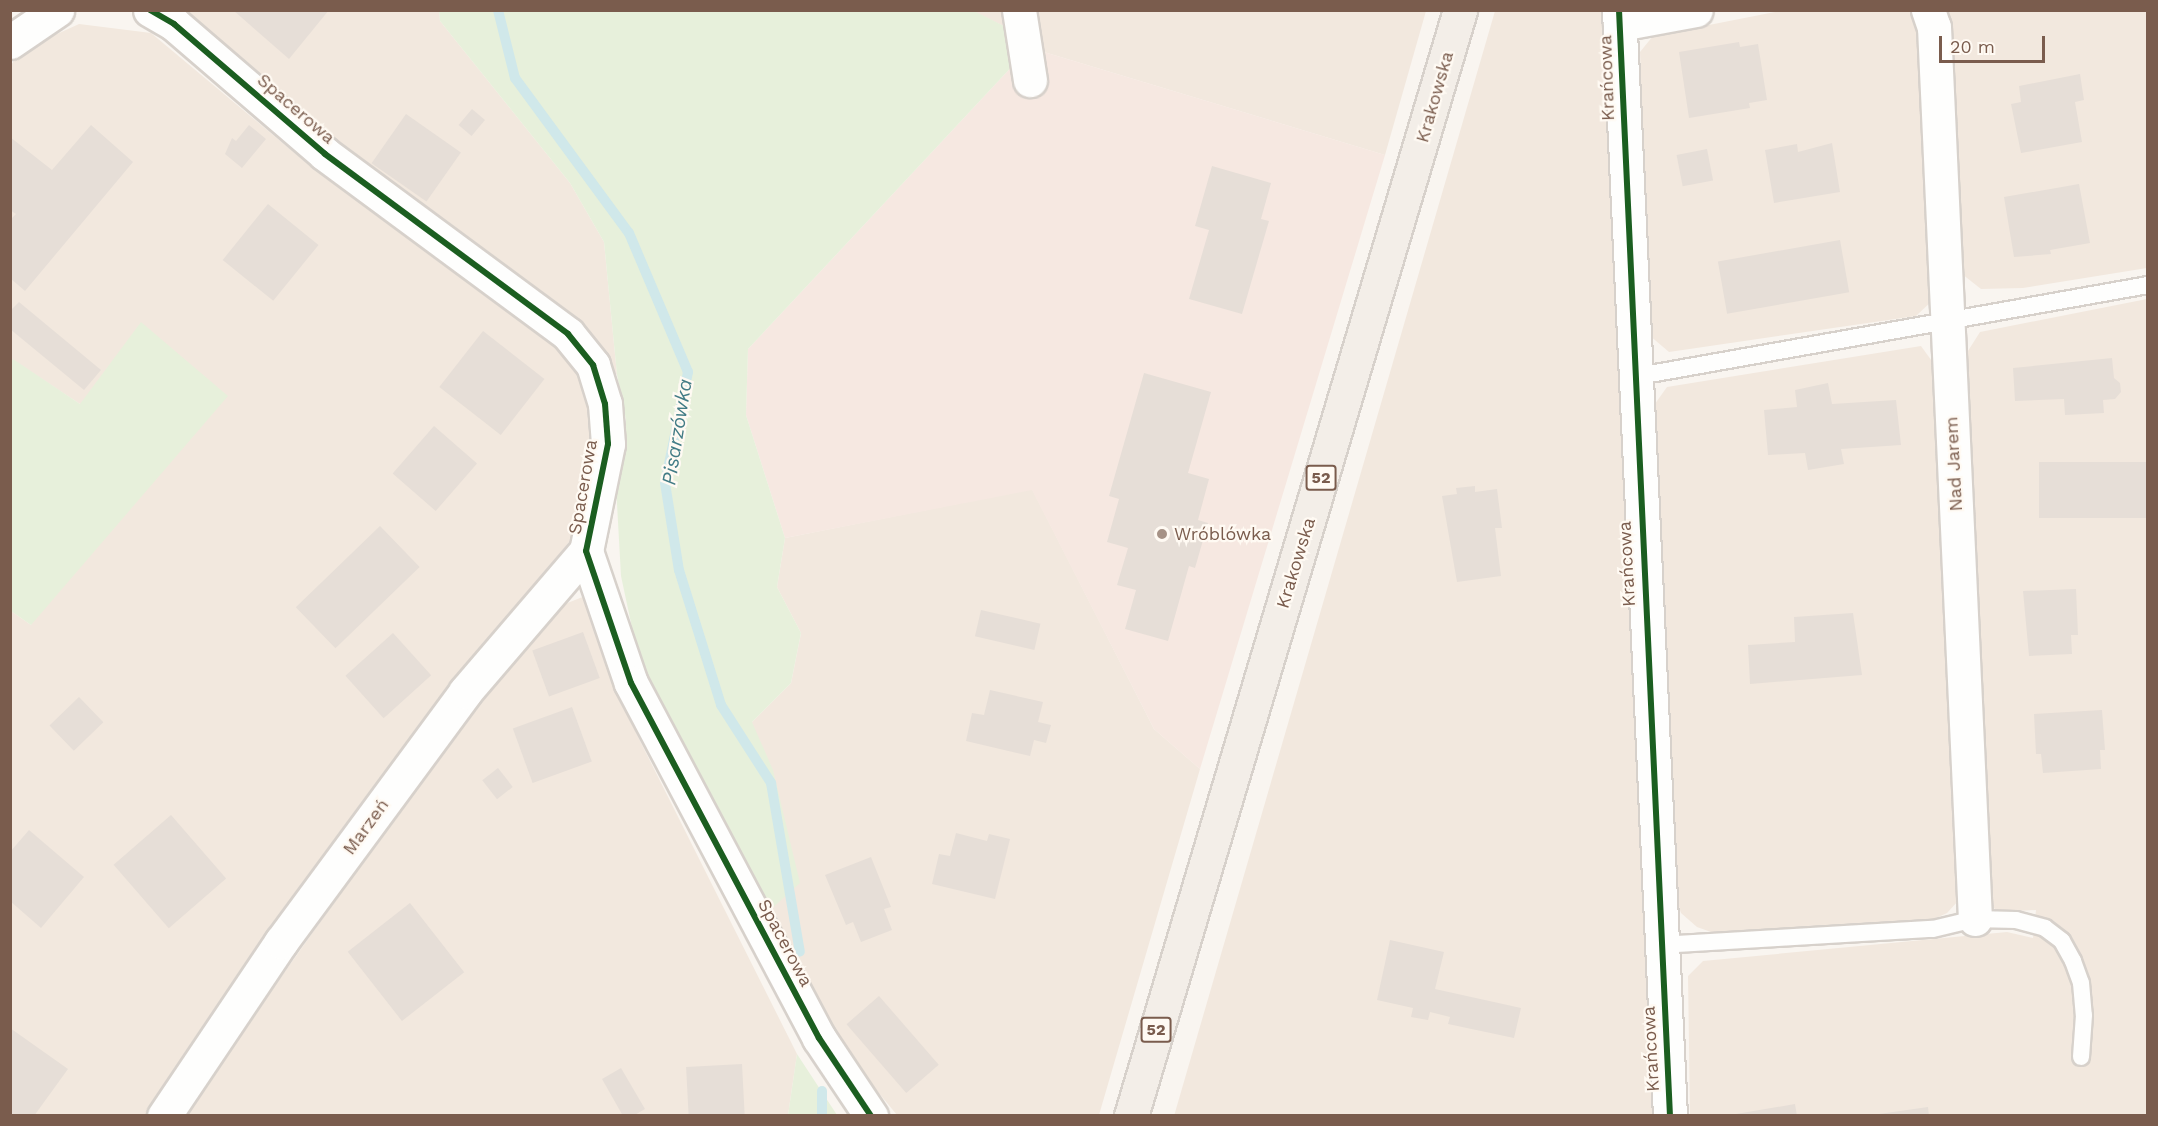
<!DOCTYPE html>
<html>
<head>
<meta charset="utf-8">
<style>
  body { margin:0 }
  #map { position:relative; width:2158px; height:1126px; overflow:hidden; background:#f9f5f0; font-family:"Work Sans",sans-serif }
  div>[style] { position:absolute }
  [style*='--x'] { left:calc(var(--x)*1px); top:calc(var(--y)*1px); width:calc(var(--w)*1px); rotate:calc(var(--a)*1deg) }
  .residential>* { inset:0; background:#f2e8de }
  .commercial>* { inset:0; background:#f6e8e1 }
  .green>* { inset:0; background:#e7f0db }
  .stream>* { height:10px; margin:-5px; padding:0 5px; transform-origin:5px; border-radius:5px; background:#d0e8ea }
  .building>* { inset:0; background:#e6ded7; transform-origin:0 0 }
  .roads { filter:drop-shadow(2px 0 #d7d1cb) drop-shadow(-2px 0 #d7d1cb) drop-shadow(0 2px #d7d1cb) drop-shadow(0 -2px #d7d1cb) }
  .lane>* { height:16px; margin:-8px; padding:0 8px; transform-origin:8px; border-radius:8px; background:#fefefd }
  .street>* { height:33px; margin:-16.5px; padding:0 16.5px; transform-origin:16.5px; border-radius:16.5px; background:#fefefd }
  .primary>* { height:33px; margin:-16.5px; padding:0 16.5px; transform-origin:16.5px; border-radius:16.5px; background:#f3eee8 }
  .cycleway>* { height:6px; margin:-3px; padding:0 3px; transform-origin:3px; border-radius:3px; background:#1b5e20 }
  .dots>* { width:16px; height:16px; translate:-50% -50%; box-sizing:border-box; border:3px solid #fffaf3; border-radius:50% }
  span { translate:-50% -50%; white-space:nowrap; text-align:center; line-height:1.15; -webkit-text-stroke:4.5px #fffaf3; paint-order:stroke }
  .shield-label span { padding:2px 4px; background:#fffaf3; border:2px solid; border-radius:4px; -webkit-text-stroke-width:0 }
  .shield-label { font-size:16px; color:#7a5c4d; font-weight:700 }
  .street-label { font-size:18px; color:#7a5c4d }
  .poi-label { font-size:18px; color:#7a5c4d }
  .left { translate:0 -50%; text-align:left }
  .water-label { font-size:20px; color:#437c86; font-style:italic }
  .frame { position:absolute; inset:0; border:12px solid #7a5c4d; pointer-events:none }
  .scale { position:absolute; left:1939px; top:36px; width:106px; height:27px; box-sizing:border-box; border:3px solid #7a5c4d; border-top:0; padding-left:8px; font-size:18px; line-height:21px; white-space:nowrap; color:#7a5c4d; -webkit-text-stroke:4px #fffaf3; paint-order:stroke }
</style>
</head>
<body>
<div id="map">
  <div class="residential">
    <div style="clip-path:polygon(1917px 10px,1935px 298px,1916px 316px,1669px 352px,1649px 335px,1640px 52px,1653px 36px,1780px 11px)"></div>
    <div style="clip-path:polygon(175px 11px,439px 11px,440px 21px,570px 183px,604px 242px,617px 375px,577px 328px,360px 163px)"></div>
    <div style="clip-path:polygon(972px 11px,1011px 11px,1014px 31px)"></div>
    <div style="clip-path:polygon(1028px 11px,1426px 11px,1385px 155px,1034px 49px)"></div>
    <div style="clip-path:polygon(1495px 11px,1607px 11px,1658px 1115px,1174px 1116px)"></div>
    <div style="clip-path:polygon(1944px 11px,2147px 11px,2147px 268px,2023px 288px,1981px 289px,1962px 274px)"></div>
    <div style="clip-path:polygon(79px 24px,151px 33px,309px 165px,564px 347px,602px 427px,580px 528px,351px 818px,147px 1115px,11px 1115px,11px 611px,31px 625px,80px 404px,13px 360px,11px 362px,11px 65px,22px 50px)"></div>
    <div style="clip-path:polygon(2147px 299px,2147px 1115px,1690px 1115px,1688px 976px,1703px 961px,2007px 932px,2033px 938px,2036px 910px,1998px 912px,1988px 902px,1961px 362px,1980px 332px)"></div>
    <div style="clip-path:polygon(1921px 346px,1934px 364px,1959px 900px,1947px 913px,1932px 920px,1711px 932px,1697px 927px,1681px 913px,1674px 892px,1652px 408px,1667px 387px)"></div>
    <div style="clip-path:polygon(1032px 489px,1154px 729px,1200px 769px,1099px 1115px,897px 1115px,825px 1028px,769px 911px,752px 722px,791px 683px,801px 633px,777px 587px,785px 538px)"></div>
    <div style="clip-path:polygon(585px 596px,636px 733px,797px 1054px,788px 1115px,182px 1116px,477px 702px,550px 610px)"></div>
  </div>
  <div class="commercial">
    <div style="clip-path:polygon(1034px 49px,1385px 155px,1200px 769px,1154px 729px,1032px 490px,785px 538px,746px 415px,748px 349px,1019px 59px)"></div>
  </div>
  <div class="green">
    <div style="clip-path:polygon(972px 10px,1014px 31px,1019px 59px,748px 349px,746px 415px,785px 538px,777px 587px,801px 633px,791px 683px,752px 722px,773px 770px,800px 883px,769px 911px,641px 670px,621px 576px,616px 486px,626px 420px,617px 375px,604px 242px,570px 183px,440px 21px,439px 11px)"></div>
    <div style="clip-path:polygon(141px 322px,228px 396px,31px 625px,11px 611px,11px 362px,13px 359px,80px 404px)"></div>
    <div style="clip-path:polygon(797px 1054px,837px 1115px,788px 1115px)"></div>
  </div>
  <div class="stream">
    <div style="--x:498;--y:10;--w:70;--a:76"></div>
    <div style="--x:515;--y:78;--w:192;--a:53.7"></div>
    <div style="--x:629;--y:233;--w:151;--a:67"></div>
    <div style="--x:688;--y:372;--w:113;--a:101.7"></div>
    <div style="--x:665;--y:483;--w:88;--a:80.9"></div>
    <div style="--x:679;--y:570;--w:141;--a:72.7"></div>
    <div style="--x:721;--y:705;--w:93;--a:57.3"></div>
    <div style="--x:771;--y:783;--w:171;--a:80.3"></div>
    <div style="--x:822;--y:1091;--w:25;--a:90"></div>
  </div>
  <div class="building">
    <div style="clip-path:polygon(233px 10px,329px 10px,289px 59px)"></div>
    <div style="clip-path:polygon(1739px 42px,1740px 47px,1758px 44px,1767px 100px,1749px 103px,1750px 108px,1689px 118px,1679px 52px)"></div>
    <div style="clip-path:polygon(2080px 74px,2084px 100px,2075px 102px,2082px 142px,2021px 153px,2011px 104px,2021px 102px,2019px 86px)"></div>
    <div style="left:472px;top:109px;width:17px;height:21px;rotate:40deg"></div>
    <div style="left:406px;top:114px;width:67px;height:60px;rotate:35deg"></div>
    <div style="clip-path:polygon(91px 125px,133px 162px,25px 291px,10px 278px,10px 220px,16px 214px,10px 210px,10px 137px,52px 170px)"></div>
    <div style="clip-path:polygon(249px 125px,266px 139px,242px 168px,225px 154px,232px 138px,236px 141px)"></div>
    <div style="clip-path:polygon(1832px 143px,1840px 192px,1774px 203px,1765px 150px,1797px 144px,1798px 152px)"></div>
    <div style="left:1707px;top:149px;width:32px;height:31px;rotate:79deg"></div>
    <div style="clip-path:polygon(1212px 166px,1271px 183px,1261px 219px,1269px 221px,1242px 314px,1189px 299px,1209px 230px,1195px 226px)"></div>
    <div style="clip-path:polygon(2079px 184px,2090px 243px,2050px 250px,2051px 254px,2014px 257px,2004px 197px)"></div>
    <div style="left:268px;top:204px;width:65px;height:72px;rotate:39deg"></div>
    <div style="left:1840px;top:240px;width:53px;height:124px;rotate:80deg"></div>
    <div style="clip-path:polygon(19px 302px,101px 370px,84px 390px,10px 329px,10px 311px)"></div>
    <div style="left:483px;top:331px;width:78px;height:71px;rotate:38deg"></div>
    <div style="clip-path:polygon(2112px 358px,2114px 378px,2120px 383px,2121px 392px,2115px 399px,2103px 400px,2104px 413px,2065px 415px,2064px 399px,2015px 401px,2013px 368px)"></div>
    <div style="clip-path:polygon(1144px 373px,1211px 392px,1188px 473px,1209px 479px,1198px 520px,1208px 523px,1195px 568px,1189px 566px,1168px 641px,1125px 629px,1136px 590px,1117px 585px,1128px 548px,1107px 542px,1119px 499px,1109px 496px)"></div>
    <div style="clip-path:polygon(1828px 383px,1832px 404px,1896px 400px,1901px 445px,1841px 449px,1844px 464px,1808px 470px,1805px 453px,1768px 455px,1764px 410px,1797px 407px,1795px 390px)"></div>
    <div style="left:434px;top:426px;width:57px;height:63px;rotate:41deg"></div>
    <div style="left:2148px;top:462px;width:56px;height:109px;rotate:90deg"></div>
    <div style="clip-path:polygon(1475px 486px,1475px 492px,1497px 489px,1502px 528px,1495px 528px,1501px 576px,1457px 582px,1442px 496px,1457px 494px,1456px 488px)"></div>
    <div style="left:380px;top:526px;width:57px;height:117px;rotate:46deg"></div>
    <div style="clip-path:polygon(2076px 589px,2078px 635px,2071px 635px,2072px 654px,2029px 656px,2023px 591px)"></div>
    <div style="left:981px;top:610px;width:61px;height:27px;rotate:13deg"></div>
    <div style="clip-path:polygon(1853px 613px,1862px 675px,1750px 684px,1748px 645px,1795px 642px,1794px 617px)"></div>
    <div style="left:583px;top:632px;width:49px;height:54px;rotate:70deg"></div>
    <div style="left:393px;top:633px;width:57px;height:64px;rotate:48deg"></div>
    <div style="clip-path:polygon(990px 690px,1043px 702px,1038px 722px,1051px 725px,1046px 743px,1034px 740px,1030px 756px,966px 741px,972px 713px,984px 715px)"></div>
    <div style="left:79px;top:697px;width:35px;height:41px;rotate:46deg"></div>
    <div style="left:572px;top:707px;width:58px;height:63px;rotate:70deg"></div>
    <div style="clip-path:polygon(2102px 710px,2105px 750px,2100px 750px,2101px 769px,2043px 773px,2041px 754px,2036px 754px,2034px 714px)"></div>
    <div style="left:498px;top:768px;width:24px;height:20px;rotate:52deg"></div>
    <div style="left:171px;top:815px;width:84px;height:76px;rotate:49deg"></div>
    <div style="clip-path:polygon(29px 830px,84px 877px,41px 928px,10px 901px,10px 852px)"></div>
    <div style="clip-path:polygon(956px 833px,987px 841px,989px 834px,1010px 839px,995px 899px,932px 884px,939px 854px,950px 856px)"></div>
    <div style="clip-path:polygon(871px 857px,891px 907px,884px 909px,892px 930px,861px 942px,853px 922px,846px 925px,825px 875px)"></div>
    <div style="left:410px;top:903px;width:88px;height:79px;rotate:52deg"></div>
    <div style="clip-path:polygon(1390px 940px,1444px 952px,1435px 989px,1521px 1008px,1514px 1038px,1448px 1024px,1450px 1017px,1430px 1012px,1428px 1020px,1411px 1017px,1413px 1008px,1377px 1000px)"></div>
    <div style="left:879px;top:996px;width:91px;height:43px;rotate:49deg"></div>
    <div style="clip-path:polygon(10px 1028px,68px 1069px,34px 1116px,10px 1116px)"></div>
    <div style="left:742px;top:1064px;width:52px;height:56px;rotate:87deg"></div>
    <div style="clip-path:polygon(621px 1068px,645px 1109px,633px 1116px,623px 1116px,602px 1079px)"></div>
    <div style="clip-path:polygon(1795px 1104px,1797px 1116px,1736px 1116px,1736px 1114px)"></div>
    <div style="clip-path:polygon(1928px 1107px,1929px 1116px,1879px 1116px,1879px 1114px)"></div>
  </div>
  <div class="roads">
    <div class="lane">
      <div style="--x:1633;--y:377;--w:523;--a:-10.13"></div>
      <div style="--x:1660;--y:945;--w:273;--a:-3.4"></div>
      <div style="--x:1933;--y:929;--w:43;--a:-13.4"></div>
      <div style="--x:1975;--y:919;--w:41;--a:1.4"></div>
      <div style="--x:2016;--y:920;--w:30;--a:15"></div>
      <div style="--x:2045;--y:928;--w:21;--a:37"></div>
      <div style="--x:2062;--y:941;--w:23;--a:61"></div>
      <div style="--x:2073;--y:961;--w:23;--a:70"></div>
      <div style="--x:2081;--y:983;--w:32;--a:85"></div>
      <div style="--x:2084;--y:1015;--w:42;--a:94.1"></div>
    </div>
    <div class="street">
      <div style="--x:150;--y:10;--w:28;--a:30"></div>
      <div style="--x:174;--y:24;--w:199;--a:40.7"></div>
      <div style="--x:325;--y:154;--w:302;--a:36.5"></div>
      <div style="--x:568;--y:334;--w:40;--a:51"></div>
      <div style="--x:593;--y:365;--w:41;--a:72.9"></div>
      <div style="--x:605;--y:404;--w:40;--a:85.7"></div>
      <div style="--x:608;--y:444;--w:109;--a:101.6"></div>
      <div style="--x:586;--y:551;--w:139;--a:71.2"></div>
      <div style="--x:631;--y:683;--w:402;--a:62.1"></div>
      <div style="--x:819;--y:1038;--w:94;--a:56.3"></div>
      <div style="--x:1019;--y:10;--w:71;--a:81.1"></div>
      <div style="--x:1619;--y:10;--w:1107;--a:87.36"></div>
      <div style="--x:1928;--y:10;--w:18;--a:71"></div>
      <div style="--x:1934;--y:27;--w:893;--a:87.37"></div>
      <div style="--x:1620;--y:24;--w:77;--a:-10.4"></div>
      <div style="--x:10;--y:42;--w:57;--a:-34.2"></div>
      <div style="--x:164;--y:1116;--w:210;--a:-56.1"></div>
      <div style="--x:281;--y:942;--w:310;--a:-53.6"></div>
      <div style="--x:465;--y:692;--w:186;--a:-49.4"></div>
    </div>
    <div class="primary">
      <div style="--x:1131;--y:1116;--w:1154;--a:-73.43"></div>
    </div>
  </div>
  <div class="cycleway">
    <div style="--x:150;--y:10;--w:28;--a:30"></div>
    <div style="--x:174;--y:24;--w:199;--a:40.7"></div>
    <div style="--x:325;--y:154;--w:302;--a:36.5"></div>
    <div style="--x:568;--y:334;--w:40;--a:51"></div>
    <div style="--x:593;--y:365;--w:41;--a:72.9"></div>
    <div style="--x:605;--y:404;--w:40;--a:85.7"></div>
    <div style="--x:608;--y:444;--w:109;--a:101.6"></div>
    <div style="--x:586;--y:551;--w:139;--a:71.2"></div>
    <div style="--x:631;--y:683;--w:402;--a:62.1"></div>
    <div style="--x:819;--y:1038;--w:94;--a:56.3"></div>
    <div style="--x:1619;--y:10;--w:1107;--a:87.36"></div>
  </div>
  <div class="dots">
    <div style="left:1162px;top:534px;background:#a69286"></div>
  </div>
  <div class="shield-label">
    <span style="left:1321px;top:478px">52</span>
    <span style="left:1156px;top:1030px">52</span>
  </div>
  <div class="street-label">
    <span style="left:1607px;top:78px;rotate:-92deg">Krańcowa</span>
    <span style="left:1435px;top:97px;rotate:-74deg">Krakowska</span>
    <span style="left:296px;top:109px;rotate:41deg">Spacerowa</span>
    <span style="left:1954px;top:464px;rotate:-93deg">Nad Jarem</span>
    <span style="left:583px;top:487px;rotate:-80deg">Spacerowa</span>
    <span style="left:1296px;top:563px;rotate:-73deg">Krakowska</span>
    <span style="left:1627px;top:564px;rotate:-93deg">Krańcowa</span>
    <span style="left:366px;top:827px;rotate:-54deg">Marzeń</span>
    <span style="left:785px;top:943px;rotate:62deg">Spacerowa</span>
    <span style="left:1651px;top:1049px;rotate:-93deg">Krańcowa</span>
  </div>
  <div class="poi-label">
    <span class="left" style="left:1174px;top:534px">Wróblówka</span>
  </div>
  <div class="water-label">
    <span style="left:677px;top:432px;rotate:-81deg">Pisarzówka</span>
  </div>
  <div class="frame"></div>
  <div class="scale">20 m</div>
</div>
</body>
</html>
